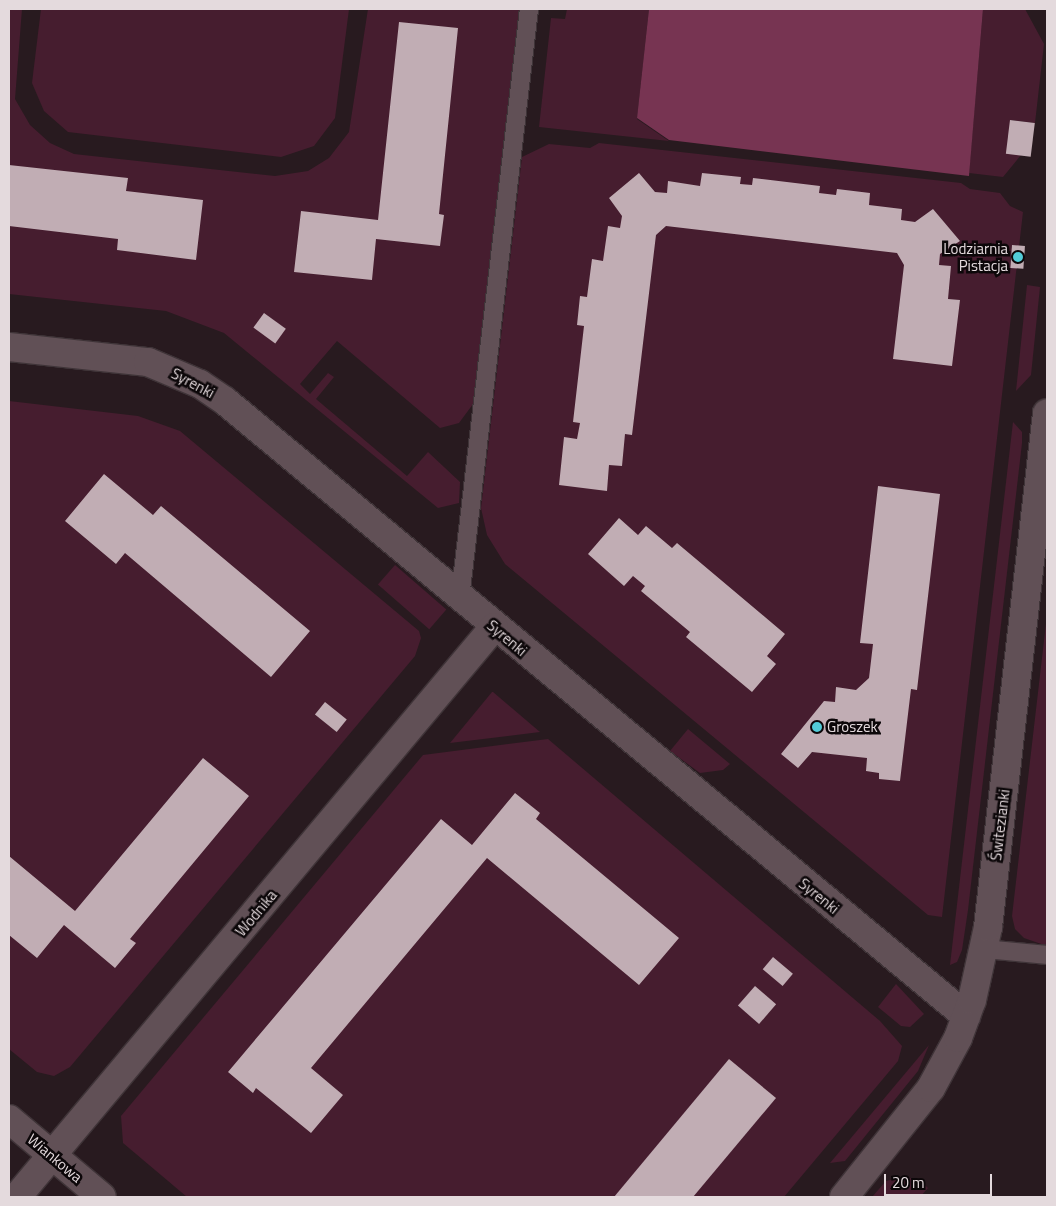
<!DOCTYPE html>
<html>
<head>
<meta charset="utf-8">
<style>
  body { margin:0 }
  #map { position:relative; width:1056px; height:1206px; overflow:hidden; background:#281a1f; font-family:"Titillium Web",sans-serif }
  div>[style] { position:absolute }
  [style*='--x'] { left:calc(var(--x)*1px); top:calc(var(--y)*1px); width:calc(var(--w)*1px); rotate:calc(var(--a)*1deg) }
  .green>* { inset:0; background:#461d2f; transform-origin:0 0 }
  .forest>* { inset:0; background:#773452 }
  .building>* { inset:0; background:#c1adb4; transform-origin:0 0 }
  .roads { filter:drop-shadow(1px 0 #3f3438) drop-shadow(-1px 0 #3f3438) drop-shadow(0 1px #3f3438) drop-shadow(0 -1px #3f3438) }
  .service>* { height:18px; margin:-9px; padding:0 9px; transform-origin:9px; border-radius:9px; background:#615056 }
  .minor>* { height:28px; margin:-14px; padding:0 14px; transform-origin:14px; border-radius:14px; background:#615056 }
  .tertiary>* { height:28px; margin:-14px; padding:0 14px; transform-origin:14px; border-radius:14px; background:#615056 }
  .dots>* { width:14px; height:14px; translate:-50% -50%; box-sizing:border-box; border:2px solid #0c0709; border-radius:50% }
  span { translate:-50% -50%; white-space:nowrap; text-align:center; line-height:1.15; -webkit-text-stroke:5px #0c0709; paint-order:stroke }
  .poi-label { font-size:15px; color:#e4dadd }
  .right { translate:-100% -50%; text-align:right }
  .left { translate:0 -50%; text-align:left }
  .street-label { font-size:15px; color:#e4dadd }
  .frame { position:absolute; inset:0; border:10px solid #e4dadd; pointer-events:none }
  .scale { position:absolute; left:884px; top:1174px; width:108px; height:22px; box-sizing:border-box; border:2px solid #e4dadd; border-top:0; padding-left:6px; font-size:15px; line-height:18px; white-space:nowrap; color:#e4dadd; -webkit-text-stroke:4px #0c0709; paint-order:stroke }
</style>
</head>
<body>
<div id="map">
  <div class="green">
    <div style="clip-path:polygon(9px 9px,22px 9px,15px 99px,30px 125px,50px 143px,74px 154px,275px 176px,308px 171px,329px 158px,349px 132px,368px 9px,520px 9px,476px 400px,459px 423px,440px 428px,337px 341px,300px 384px,310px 394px,328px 373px,334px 377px,316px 399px,407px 476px,428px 452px,460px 482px,459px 503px,438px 508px,224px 333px,166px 311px,9px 294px)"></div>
    <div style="clip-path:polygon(41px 9px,349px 9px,335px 118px,314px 146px,281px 157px,68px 132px,44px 111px,32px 83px)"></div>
    <div style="clip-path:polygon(567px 9px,649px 9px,637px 119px,669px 141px,539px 127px,551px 18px,565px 19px)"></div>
    <div style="clip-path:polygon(983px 9px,1025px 9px,1044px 44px,1035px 123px,1010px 120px,1021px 155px,1003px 177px,969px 173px)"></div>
    <div style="clip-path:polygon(599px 143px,961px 183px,970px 189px,1000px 193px,1010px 206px,1023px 212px,942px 917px,928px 915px,505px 564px,487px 535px,481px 508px,522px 157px,549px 144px,590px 148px)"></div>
    <div style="clip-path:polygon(1027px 285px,1040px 287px,1031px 375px,1016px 391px)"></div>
    <div style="clip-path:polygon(9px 401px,138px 416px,180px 431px,419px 631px,421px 638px,415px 656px,70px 1067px,54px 1076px,37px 1072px,9px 1049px)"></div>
    <div style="clip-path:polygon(1013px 422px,1022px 432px,1022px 443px,968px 910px,962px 950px,957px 962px,950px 965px)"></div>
    <div style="left:395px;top:565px;width:68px;height:26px;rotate:41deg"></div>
    <div style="clip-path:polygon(1047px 615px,1046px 917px,1047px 946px,1024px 938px,1015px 929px,1012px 916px)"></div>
    <div style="clip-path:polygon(493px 692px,540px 732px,450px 743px,492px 692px)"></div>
    <div style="clip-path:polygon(688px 729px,730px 764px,723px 770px,700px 773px,670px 751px)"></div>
    <div style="clip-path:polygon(548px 739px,880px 1021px,902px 1046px,898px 1061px,784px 1197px,187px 1197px,123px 1143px,121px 1116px,423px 755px)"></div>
    <div style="clip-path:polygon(896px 984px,924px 1014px,910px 1027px,901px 1026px,878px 1007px)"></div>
    <div style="clip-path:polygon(929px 1045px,918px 1071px,845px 1161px,830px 1163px)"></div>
    <div style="clip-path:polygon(903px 1177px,918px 1179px,928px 1188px,920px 1197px,872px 1197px,886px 1181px)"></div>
  </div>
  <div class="forest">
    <div style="clip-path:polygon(649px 9px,983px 9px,969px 176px,669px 140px,637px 118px)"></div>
  </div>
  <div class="building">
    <div style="clip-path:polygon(399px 22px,458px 28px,439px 214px,444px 215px,440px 246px,376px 239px,372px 280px,294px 272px,301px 211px,378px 220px)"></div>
    <div style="left:1010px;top:120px;width:25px;height:34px;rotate:7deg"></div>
    <div style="clip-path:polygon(9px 165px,128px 178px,126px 191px,203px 200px,196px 260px,117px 250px,118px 239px,9px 226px)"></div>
    <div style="clip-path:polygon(639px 173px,655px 192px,667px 193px,668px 181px,700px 186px,702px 173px,741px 177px,740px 184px,752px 185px,753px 178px,820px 186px,819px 193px,836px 195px,837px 189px,870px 193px,869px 205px,902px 209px,901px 220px,915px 222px,933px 209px,960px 241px,940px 254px,939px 265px,951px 266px,948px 299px,960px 300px,952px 366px,893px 359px,904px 265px,897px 253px,666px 226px,656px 235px,632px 435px,625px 434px,622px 466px,609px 465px,607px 491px,559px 485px,564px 437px,577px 439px,580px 423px,573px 422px,584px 326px,577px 325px,580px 296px,587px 297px,592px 259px,603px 261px,608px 226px,620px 228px,622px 216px,609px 198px)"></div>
    <div style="left:1012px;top:245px;width:13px;height:23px;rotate:4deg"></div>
    <div style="left:264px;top:313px;width:27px;height:18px;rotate:36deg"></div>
    <div style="clip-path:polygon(104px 474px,153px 515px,161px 506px,310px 631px,271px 677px,125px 553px,116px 564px,65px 521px)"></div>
    <div style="clip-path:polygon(878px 486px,940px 494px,917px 690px,911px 689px,900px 781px,879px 779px,879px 773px,866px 771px,867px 758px,812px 752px,798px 768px,781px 754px,824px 701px,835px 702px,836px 687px,856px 690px,869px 678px,873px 644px,860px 643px)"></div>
    <div style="clip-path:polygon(619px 518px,638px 535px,646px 526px,672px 548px,677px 543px,785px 634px,767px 656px,776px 664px,752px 692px,686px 637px,690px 632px,641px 591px,645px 586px,633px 576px,624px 586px,588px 554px)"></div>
    <div style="left:325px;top:702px;width:28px;height:16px;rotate:39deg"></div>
    <div style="clip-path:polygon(203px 758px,249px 796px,130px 939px,136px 943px,115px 968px,64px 925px,37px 958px,9px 935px,9px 856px,75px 911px)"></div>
    <div style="clip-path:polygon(515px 793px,540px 813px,536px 819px,679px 938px,639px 985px,487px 858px,311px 1068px,343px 1095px,311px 1133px,256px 1088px,253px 1093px,228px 1072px,441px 819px,472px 845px)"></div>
    <div style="left:773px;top:957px;width:26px;height:16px;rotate:40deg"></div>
    <div style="left:755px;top:986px;width:28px;height:26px;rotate:41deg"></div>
    <div style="clip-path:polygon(729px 1059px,776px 1098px,693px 1197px,614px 1197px)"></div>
  </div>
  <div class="roads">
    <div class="service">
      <div style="--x:460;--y:598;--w:593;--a:-83.32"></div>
      <div style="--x:984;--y:949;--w:63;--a:5.4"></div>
    </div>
    <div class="minor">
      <div style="--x:9;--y:347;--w:140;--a:6.2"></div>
      <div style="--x:148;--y:362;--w:56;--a:22.9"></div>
      <div style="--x:200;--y:384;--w:30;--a:34"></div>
      <div style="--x:225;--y:401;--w:963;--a:39.69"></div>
      <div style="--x:9;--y:1119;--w:121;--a:40"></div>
      <div style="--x:17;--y:1197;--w:743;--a:-50.08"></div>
    </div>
    <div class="tertiary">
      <div style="--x:844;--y:1197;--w:139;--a:-51.4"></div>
      <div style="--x:931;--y:1088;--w:57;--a:-61.6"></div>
      <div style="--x:958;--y:1038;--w:40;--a:-69.8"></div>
      <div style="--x:972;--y:1000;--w:75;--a:-77.6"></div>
      <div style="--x:988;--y:927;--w:517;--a:-83.45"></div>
    </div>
  </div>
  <div class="dots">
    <div style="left:1018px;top:257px;background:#52cbd7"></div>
    <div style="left:817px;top:727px;background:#52cbd7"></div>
  </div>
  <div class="poi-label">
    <span class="right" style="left:1008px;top:257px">Lodziarnia<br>Pistacja</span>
    <span class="left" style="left:827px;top:727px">Groszek</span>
  </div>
  <div class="street-label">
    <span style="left:193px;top:383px;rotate:28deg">Syrenki</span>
    <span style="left:507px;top:638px;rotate:40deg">Syrenki</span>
    <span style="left:1000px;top:825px;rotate:-83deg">Świtezianki</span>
    <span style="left:819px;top:896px;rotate:39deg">Syrenki</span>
    <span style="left:256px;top:913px;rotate:-50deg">Wodnika</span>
    <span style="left:55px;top:1158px;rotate:40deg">Wiankowa</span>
  </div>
  <div class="frame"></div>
  <div class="scale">20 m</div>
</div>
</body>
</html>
